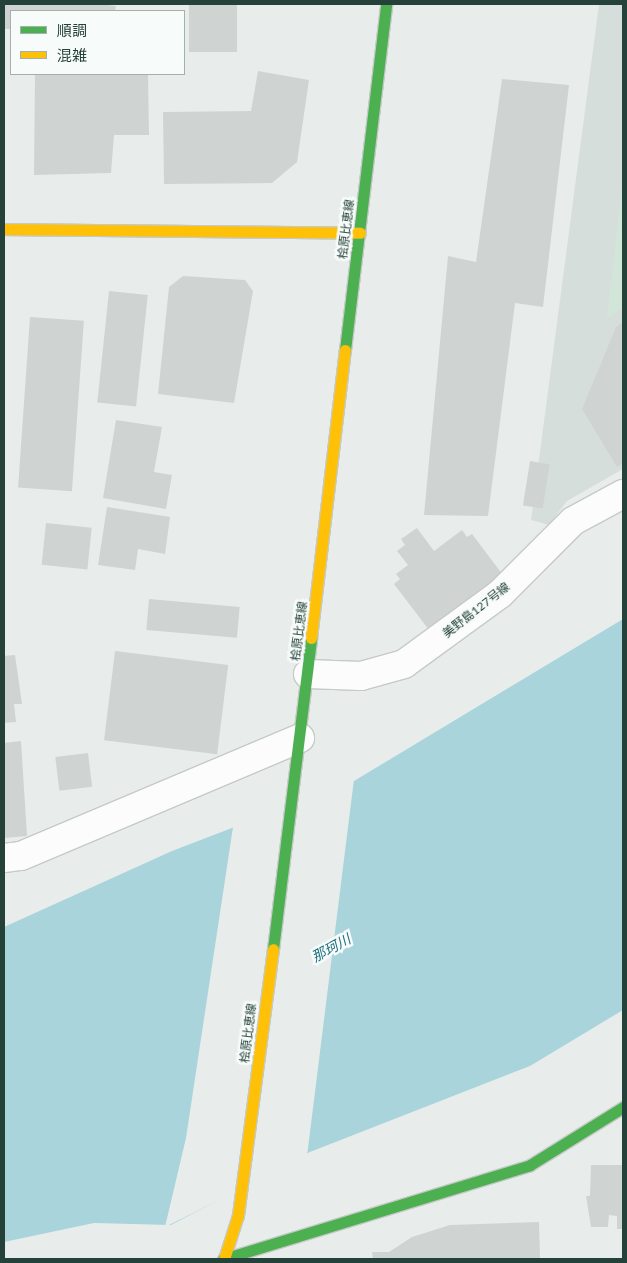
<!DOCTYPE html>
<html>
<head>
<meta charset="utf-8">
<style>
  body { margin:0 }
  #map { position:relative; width:627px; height:1263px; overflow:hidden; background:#e8edeb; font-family:Lato,"Noto Sans JP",sans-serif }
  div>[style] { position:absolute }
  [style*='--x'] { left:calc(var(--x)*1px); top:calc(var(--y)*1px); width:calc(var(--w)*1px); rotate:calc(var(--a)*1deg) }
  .built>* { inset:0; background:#d6dedb }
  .green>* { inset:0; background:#d1e6d8 }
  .water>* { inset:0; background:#a9d4db }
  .pier>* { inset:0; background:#e8edeb }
  .building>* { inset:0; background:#cfd4d2; transform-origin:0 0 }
  .roads { filter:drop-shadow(1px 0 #c5cac8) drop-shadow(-1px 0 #c5cac8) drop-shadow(0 1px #c5cac8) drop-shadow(0 -1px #c5cac8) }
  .street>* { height:28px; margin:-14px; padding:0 14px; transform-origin:14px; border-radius:14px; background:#fcfcfc }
  .fast>* { height:11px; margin:-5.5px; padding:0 5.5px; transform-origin:5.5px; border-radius:5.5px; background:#4caf50 }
  .slow>* { height:11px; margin:-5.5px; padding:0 5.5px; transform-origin:5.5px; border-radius:5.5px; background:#ffc107 }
  span { translate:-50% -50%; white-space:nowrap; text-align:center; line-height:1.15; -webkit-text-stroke:5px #f7fbf9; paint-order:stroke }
  .street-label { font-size:12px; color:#24423a }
  .water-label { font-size:14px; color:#1c6f80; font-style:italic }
  .frame { position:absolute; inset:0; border:5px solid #24423a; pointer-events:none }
  .legend { position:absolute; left:10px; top:10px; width:175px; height:65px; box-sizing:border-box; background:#f7fbf9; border:1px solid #a3b1ad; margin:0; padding:6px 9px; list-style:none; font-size:15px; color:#24423a }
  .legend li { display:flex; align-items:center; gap:10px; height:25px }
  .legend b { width:25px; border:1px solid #a3b1ad }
</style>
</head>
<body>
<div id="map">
  <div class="built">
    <div style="clip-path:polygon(599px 4px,623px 4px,623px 469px,567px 501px,549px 525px,531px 520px)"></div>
  </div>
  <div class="green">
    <div style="clip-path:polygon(623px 177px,623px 308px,607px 318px)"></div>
  </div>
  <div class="water">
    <div style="clip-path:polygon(623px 619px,623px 1010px,530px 1066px,310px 1152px,171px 1225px,94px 1223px,4px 1242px,4px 927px,172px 851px,354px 781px)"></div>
  </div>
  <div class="pier">
    <div style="clip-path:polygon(354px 779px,307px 1156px,165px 1227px,186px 1138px,233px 827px)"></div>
  </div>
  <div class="building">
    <div style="clip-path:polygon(4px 4px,100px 4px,116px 6px,115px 11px,11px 11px,11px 29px,4px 29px)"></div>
    <div style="left:189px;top:4px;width:48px;height:48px"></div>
    <div style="clip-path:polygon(258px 71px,309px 80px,297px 162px,272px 183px,164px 184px,163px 112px,251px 111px)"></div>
    <div style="clip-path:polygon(35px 74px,148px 74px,149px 135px,114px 135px,111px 173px,34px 175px)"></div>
    <div style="clip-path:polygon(502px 79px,569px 85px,543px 307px,515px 303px,488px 516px,424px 515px,448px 256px,476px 262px)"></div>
    <div style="clip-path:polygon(183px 276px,245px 280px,253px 291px,234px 403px,158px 394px,169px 287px)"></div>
    <div style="left:109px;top:291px;width:39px;height:112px;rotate:6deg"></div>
    <div style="left:30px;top:317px;width:54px;height:171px;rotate:4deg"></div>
    <div style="clip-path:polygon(623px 322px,623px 463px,617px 467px,582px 409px,616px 327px)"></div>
    <div style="clip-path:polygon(116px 420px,162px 427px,154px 472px,172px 475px,166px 509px,103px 498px)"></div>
    <div style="left:530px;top:461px;width:20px;height:45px;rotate:9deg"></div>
    <div style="clip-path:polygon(107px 507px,170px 517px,165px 554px,138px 549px,135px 570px,98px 565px)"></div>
    <div style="left:46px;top:523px;width:46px;height:42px;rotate:6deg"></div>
    <div style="clip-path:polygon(417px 528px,434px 551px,462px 530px,467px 537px,472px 534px,503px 575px,429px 630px,394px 584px,400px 579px,396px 574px,408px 565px,397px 551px,405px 545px,401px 539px)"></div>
    <div style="left:149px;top:599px;width:91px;height:31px;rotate:5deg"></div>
    <div style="left:115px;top:651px;width:114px;height:90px;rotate:7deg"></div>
    <div style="clip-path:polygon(15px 655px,22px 704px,14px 704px,16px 722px,4px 723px,4px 656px)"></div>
    <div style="clip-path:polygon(21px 741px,27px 836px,4px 838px,4px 743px)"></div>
    <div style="left:88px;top:753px;width:34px;height:33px;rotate:83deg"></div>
    <div style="clip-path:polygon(591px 1165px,623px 1165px,623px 1229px,617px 1229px,617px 1216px,609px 1215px,608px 1227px,591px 1227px,586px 1196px,590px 1196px)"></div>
    <div style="clip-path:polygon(539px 1222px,540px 1259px,373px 1259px,372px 1252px,389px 1252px,412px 1237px,450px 1225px)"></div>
  </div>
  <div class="roads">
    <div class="street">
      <div style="--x:308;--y:674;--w:53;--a:2.2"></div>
      <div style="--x:361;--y:676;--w:45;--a:-15.6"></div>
      <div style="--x:404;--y:664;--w:119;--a:-36.1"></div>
      <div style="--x:500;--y:594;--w:103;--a:-45"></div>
      <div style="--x:573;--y:521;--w:57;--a:-28.4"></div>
      <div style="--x:4;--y:858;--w:17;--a:-7"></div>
      <div style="--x:21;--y:856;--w:303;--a:-22.9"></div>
    </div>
    <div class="fast">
      <div style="--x:345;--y:350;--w:348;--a:-83.2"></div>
      <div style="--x:273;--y:949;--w:313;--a:-83"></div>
      <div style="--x:223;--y:1259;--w:321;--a:-17"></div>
      <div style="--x:530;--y:1165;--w:110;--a:-31.9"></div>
    </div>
    <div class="slow">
      <div style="--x:4;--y:229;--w:356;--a:0.6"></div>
      <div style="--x:311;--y:638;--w:290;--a:-83.3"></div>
      <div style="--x:224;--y:1259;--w:46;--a:-72.3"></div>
      <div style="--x:238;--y:1215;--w:268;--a:-82.5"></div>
    </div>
  </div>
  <div class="street-label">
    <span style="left:346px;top:229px;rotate:-83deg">桧原比恵線</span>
    <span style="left:476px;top:610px;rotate:-38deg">美野島127号線</span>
    <span style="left:299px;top:631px;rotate:-83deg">桧原比恵線</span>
    <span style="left:248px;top:1033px;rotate:-83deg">桧原比恵線</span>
  </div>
  <div class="water-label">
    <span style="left:331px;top:948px;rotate:-29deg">那珂川</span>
  </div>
  <div class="frame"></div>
  <ul class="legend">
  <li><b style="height:6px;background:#4caf50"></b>順調</li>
  <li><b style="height:6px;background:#ffc107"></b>混雑</li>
  </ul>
</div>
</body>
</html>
